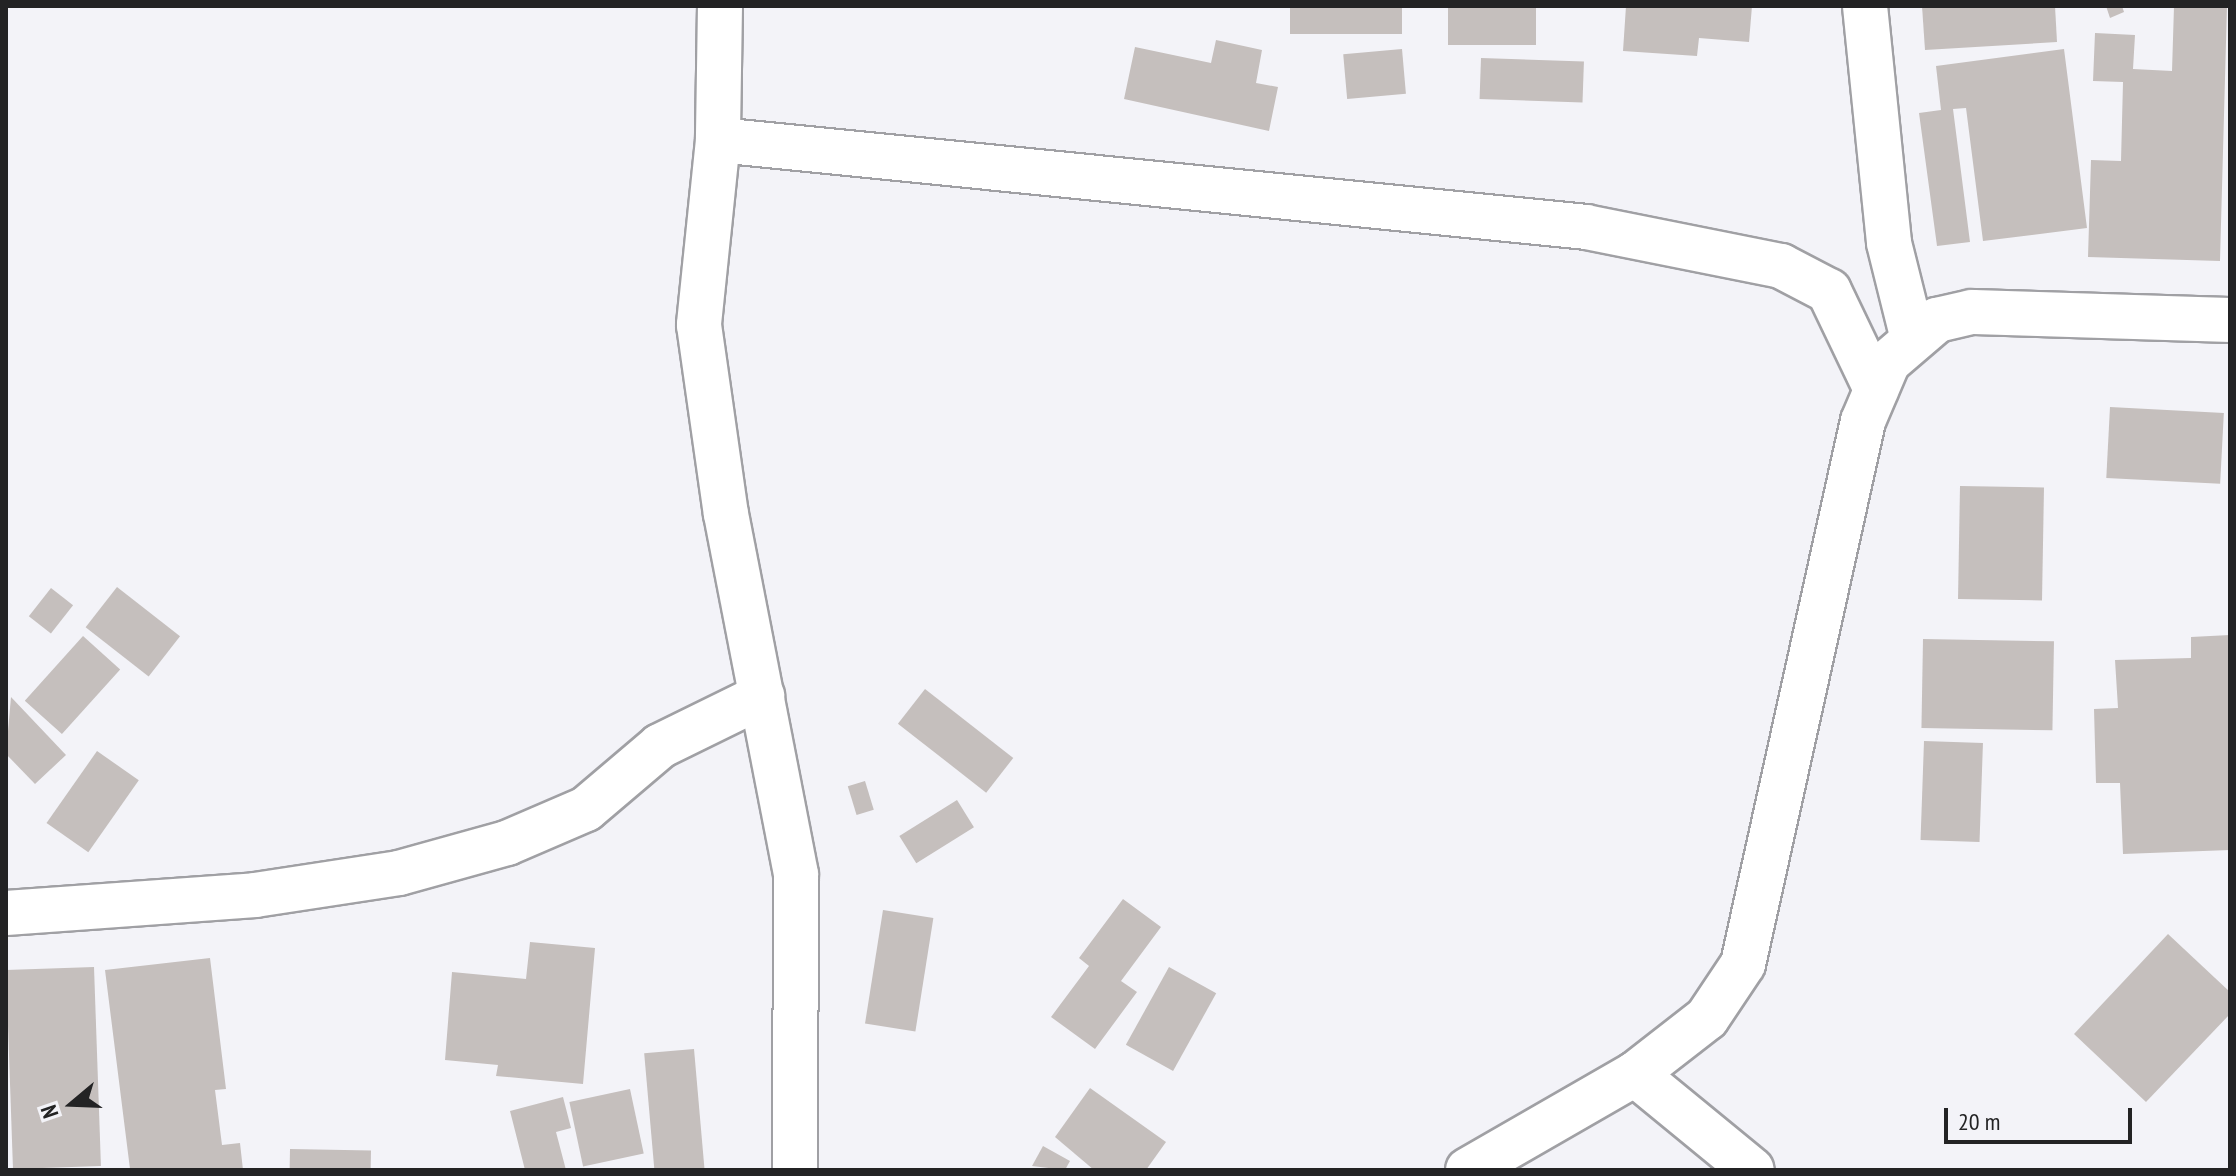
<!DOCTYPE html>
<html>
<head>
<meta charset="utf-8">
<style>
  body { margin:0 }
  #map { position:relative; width:2236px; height:1176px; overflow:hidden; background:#f3f3f8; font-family:"PT Sans Narrow",sans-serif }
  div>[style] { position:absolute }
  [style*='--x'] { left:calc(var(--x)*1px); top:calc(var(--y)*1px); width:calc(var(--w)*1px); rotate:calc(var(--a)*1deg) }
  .building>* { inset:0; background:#c5bfbd; transform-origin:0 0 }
  .roads { filter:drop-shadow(2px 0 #a0a0a4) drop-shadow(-2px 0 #a0a0a4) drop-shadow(0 2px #a0a0a4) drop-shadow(0 -2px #a0a0a4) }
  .street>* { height:44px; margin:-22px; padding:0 22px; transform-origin:22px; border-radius:22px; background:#fff }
  .secondary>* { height:44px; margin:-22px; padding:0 22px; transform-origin:22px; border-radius:22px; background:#fff }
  span { translate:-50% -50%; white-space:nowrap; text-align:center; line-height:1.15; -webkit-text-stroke:7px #f3f3f8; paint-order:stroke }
  .frame { position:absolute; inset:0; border:8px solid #232324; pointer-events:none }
  .north { position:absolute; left:32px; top:1064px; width:80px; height:80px; -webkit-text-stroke:6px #f3f3f8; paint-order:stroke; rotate:251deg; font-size:22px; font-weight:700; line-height:32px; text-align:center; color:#232324 }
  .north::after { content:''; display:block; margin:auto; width:28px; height:36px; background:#232324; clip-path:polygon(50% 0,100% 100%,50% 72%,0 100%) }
  .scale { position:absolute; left:1944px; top:1108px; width:188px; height:36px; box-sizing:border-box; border:4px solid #232324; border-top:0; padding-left:10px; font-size:24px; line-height:28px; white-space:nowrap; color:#232324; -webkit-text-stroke:6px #f3f3f8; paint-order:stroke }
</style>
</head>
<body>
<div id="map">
  <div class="building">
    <div style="left:1290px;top:6px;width:112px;height:28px"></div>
    <div style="left:1448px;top:6px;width:88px;height:39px"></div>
    <div style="clip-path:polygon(1626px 6px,1752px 6px,1749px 42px,1699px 38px,1697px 56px,1623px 51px)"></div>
    <div style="clip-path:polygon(1922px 6px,2055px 6px,2057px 42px,1925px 50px)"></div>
    <div style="clip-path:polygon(2106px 6px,2122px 6px,2124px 12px,2110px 18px)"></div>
    <div style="clip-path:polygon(2174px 6px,2227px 6px,2220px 261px,2088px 257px,2091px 160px,2121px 161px,2123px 82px,2093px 81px,2095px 33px,2135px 35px,2133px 69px,2172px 71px)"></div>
    <div style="clip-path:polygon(1216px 40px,1262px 50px,1256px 83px,1278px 87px,1269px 131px,1124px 99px,1135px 47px,1211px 63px)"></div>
    <div style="left:1402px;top:49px;width:45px;height:59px;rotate:85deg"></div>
    <div style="clip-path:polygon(2064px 49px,2087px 228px,1983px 241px,1966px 108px,1953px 109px,1970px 242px,1937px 246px,1919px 113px,1941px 110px,1936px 66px)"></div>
    <div style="left:1481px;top:58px;width:103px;height:41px;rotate:2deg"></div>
    <div style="left:2110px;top:407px;width:114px;height:71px;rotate:3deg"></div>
    <div style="left:1960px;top:486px;width:84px;height:113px;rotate:1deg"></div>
    <div style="left:117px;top:587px;width:80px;height:51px;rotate:38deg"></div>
    <div style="left:51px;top:588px;width:28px;height:36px;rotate:38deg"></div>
    <div style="clip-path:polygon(2230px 635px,2230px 850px,2123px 854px,2120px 783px,2096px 783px,2094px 709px,2118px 708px,2115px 660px,2191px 658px,2191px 637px)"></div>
    <div style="left:83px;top:636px;width:50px;height:87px;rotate:42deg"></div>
    <div style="left:1923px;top:639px;width:131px;height:89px;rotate:1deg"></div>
    <div style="left:925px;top:689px;width:112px;height:44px;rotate:38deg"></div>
    <div style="clip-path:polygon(11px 697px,66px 755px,35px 784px,6px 754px)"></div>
    <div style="left:1924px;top:741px;width:59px;height:99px;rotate:2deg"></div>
    <div style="left:97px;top:751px;width:51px;height:88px;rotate:35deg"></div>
    <div style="left:865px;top:781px;width:30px;height:18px;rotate:73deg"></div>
    <div style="left:957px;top:800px;width:32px;height:68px;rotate:58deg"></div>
    <div style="clip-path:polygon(1123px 899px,1161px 927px,1121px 981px,1137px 992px,1095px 1049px,1051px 1017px,1089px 966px,1079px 958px)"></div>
    <div style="left:883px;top:910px;width:51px;height:115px;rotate:9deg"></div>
    <div style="clip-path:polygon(2168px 934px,2230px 992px,2230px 1014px,2146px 1102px,2074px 1034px)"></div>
    <div style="clip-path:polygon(530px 942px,595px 948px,583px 1084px,496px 1076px,498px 1065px,445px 1060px,452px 972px,526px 979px)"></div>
    <div style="clip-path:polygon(210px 958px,226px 1089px,215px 1090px,222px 1145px,240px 1143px,243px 1170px,130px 1169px,105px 970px)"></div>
    <div style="left:94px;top:967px;width:199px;height:88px;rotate:88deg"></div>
    <div style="left:1169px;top:967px;width:54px;height:89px;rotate:29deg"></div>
    <div style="left:694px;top:1049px;width:121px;height:50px;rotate:85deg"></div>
    <div style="clip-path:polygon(1090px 1088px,1166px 1142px,1146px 1170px,1094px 1170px,1055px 1137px)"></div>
    <div style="left:630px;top:1089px;width:66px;height:62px;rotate:78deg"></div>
    <div style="clip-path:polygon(563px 1097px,571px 1128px,556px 1132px,566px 1170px,525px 1170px,510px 1111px)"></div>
    <div style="clip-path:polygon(1043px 1146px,1070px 1161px,1065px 1170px,1032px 1166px)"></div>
    <div style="left:290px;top:1149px;width:81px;height:21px;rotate:1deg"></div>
  </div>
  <div class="roads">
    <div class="street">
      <div style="--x:720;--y:6;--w:134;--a:90.9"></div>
      <div style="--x:718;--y:140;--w:186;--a:95.9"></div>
      <div style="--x:699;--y:325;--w:191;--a:81.9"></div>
      <div style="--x:726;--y:514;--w:367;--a:79"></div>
      <div style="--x:796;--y:874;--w:296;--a:90.2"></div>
      <div style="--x:1865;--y:6;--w:238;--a:84.2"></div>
      <div style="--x:1889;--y:243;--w:95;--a:76"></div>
      <div style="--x:718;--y:140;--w:872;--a:5.72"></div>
      <div style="--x:1586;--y:227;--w:199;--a:11.3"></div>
      <div style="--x:1781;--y:266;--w:54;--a:27.5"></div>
      <div style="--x:1829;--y:291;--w:109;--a:64.4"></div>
      <div style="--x:6;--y:913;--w:250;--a:-4.1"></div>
      <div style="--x:255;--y:895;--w:146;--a:-8.7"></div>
      <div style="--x:399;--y:873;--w:112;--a:-15.5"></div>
      <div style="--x:507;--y:843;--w:86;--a:-23.3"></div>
      <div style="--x:586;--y:809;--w:97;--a:-40.4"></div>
      <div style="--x:660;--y:746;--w:114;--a:-26.1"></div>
      <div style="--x:1635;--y:1074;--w:151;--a:39.4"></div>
    </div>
    <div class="secondary">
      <div style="--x:1468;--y:1170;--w:193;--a:-29.9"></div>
      <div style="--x:1635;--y:1074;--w:91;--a:-37.9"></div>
      <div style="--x:1707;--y:1018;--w:65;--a:-56.3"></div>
      <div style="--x:1743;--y:964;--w:556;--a:-77.54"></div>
      <div style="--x:1863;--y:421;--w:64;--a:-67"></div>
      <div style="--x:1888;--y:362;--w:65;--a:-40.6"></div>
      <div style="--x:1937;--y:320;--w:36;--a:-13"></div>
      <div style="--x:1972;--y:312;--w:258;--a:1.8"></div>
    </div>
  </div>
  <div class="frame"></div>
  <div class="north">N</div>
  <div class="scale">20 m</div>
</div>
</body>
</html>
